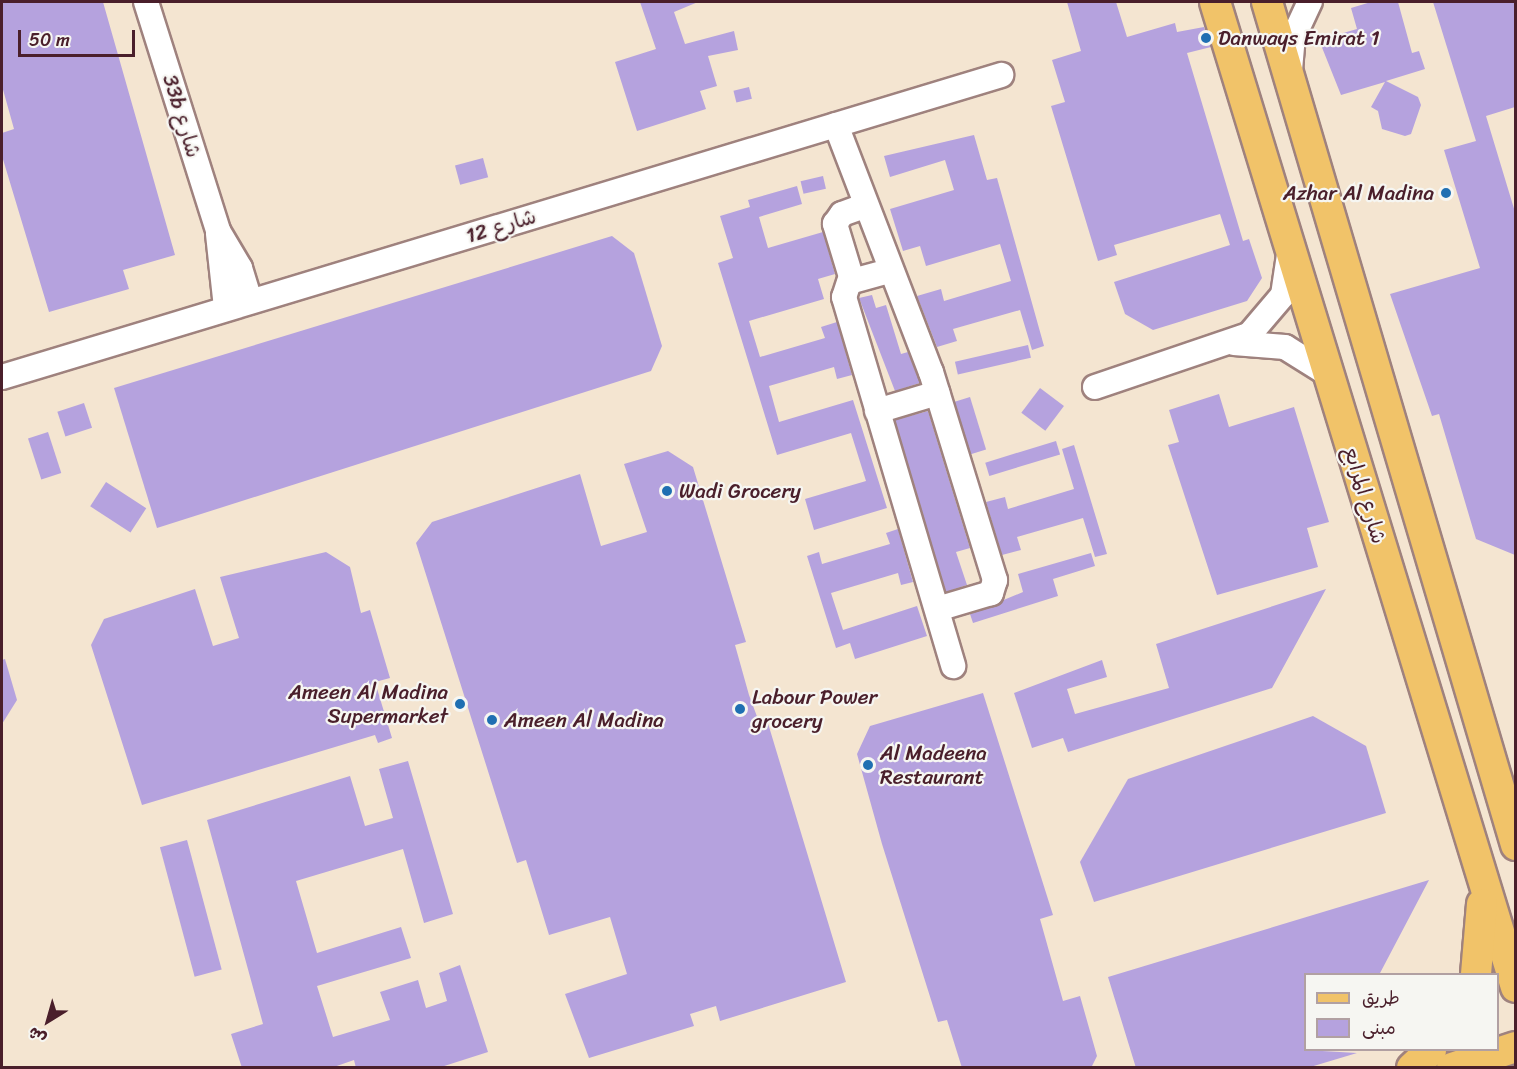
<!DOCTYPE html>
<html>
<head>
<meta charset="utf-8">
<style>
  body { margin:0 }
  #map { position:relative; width:1517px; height:1069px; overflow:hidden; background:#f4e5d1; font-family:Sriracha,"Playpen Sans Arabic",sans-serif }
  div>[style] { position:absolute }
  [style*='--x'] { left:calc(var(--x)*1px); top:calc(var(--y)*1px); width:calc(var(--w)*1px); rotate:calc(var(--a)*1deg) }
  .building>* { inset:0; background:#b5a2de; transform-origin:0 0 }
  .roads { filter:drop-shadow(2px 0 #9f827e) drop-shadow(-2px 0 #9f827e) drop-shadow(0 2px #9f827e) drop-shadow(0 -2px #9f827e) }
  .minor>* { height:24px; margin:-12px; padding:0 12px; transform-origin:12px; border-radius:12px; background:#fff }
  .major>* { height:30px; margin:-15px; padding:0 15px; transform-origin:15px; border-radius:15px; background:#f1c369 }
  .dots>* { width:16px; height:16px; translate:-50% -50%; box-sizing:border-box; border:3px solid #f6f6f2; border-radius:50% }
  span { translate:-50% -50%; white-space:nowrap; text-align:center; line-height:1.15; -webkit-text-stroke:4.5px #f6f6f2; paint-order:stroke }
  .poi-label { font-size:21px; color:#4a1f2b }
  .left { translate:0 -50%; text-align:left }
  .right { translate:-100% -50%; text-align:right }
  .street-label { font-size:21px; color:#4a1f2b }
  .frame { position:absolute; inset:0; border:3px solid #4a1f2b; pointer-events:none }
  .legend { position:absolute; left:1304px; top:973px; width:195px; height:78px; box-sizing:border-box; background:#f6f6f2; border:2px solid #b1a0a2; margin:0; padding:8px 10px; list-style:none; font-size:18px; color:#4a1f2b }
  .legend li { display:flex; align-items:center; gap:12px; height:30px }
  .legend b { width:30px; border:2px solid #b1a0a2 }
  .north { position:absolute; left:18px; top:991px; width:60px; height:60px; -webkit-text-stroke:4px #f6f6f2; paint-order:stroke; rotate:217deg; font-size:16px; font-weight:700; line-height:24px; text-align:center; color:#4a1f2b }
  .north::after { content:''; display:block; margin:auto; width:21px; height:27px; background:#4a1f2b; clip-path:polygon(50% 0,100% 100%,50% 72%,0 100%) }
  .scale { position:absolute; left:18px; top:30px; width:117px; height:27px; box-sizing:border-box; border:3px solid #4a1f2b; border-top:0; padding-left:8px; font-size:18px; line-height:21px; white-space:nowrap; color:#4a1f2b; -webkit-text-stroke:4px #f6f6f2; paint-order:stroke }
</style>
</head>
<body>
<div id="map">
  <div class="building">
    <div style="clip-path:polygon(2px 2px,103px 2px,175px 255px,123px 270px,129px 289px,49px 312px,2px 156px,2px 133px,14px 129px,2px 86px)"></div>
    <div style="clip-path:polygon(640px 2px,698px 2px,674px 12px,685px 44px,734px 31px,738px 50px,708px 56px,717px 86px,700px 91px,706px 109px,637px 131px,615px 62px,656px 49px)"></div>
    <div style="clip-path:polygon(1067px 2px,1116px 2px,1127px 37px,1175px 23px,1177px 32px,1204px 27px,1211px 47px,1187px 53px,1243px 241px,1249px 239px,1262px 278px,1247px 301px,1153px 330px,1125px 314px,1114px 282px,1230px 245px,1220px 214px,1114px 245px,1117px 255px,1098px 261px,1051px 106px,1065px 102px,1052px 60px,1081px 51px)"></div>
    <div style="clip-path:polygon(1371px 2px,1398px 2px,1412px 53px,1419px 51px,1425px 69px,1386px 81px,1418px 97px,1421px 105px,1411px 134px,1405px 136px,1382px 129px,1378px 111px,1371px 107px,1385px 82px,1341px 95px,1319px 40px,1357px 29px,1351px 8px)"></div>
    <div style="clip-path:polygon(1433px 2px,1515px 2px,1515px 107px,1486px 116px,1515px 212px,1515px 555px,1476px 539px,1439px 414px,1432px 416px,1390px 294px,1480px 268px,1444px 150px,1476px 141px)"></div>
    <div style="left:749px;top:87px;width:12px;height:16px;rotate:76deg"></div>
    <div style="clip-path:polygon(974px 135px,987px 180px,997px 178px,1044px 346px,1032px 350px,1020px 310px,953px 329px,957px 341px,937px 347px,917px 296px,941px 289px,944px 301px,1011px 281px,1000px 244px,926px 266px,920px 246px,903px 251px,890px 209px,954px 190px,945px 160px,890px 177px,884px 156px)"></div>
    <div style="left:483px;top:158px;width:20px;height:29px;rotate:75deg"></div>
    <div style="left:823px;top:176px;width:13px;height:23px;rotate:77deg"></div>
    <div style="clip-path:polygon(797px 186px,802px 204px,759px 217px,768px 248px,823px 232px,835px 274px,818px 279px,824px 299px,749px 321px,760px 357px,825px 338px,821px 327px,837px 322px,852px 375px,837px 379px,834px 367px,769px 386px,779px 422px,853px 400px,887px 508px,814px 530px,805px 499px,866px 481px,851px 433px,777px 455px,718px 263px,733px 258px,720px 216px,750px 207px,748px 200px)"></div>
    <div style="clip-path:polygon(612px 236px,634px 253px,662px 346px,651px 371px,157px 528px,114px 388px)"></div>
    <div style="clip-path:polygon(872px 295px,876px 308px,886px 305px,901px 354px,908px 352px,920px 383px,895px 391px,859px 298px)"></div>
    <div style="left:1028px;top:345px;width:13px;height:75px;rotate:77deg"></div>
    <div style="left:1040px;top:388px;width:30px;height:31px;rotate:37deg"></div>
    <div style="clip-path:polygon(1219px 394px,1229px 427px,1294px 407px,1329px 522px,1307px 528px,1318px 567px,1217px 595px,1168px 445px,1179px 442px,1169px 410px)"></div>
    <div style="left:970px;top:397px;width:55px;height:16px;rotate:73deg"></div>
    <div style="left:84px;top:403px;width:26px;height:28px;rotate:72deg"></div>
    <div style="clip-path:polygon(928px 411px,970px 548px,956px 552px,967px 585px,946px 592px,895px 420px)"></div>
    <div style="left:48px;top:432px;width:43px;height:21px;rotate:72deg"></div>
    <div style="left:1056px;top:441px;width:14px;height:74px;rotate:73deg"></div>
    <div style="clip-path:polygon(1074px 445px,1107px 554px,1095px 557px,1083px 518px,1017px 537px,1021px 550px,1002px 555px,986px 502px,1005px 497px,1008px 509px,1074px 489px,1062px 449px)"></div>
    <div style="clip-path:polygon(668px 451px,693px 467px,746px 642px,735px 645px,749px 695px,759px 722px,767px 720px,846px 982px,720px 1021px,716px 1006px,690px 1014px,694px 1026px,589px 1058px,565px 994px,627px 974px,610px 917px,549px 935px,526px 860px,517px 863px,416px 543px,432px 522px,580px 474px,601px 546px,647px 532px,624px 464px)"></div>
    <div style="left:106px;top:482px;width:48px;height:29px;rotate:33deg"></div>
    <div style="clip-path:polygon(898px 529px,913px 582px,901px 585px,898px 573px,831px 593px,843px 630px,917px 606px,927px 636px,855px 659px,850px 643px,836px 648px,807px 556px,819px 552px,822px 564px,890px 544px,886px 533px)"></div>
    <div style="clip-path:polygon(326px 552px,350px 567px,361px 613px,370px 610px,390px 678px,375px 682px,392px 738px,378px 743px,375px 735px,142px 805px,91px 645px,104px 619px,195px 589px,213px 646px,239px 638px,220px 577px)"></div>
    <div style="clip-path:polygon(1091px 553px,1095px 566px,1053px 579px,1058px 596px,973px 623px,970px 614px,1023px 592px,1018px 574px)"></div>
    <div style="clip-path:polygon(1326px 589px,1272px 688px,1068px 752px,1063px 738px,1032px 748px,1014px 693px,1102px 660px,1107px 677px,1067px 689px,1075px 714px,1169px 688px,1156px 644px)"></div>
    <div style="clip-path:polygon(5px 659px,17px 700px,2px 724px,2px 660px)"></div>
    <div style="clip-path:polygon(983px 693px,1053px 915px,1040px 919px,1063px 1001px,1080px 996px,1097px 1056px,1091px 1068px,962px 1068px,947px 1020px,938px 1022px,882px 844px,857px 754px,870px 726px)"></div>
    <div style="clip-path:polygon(1313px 716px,1366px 746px,1386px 813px,1094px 902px,1080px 862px,1128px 779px)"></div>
    <div style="clip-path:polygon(408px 761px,453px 914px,424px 923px,403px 849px,296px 881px,317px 953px,401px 927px,411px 958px,317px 986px,333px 1037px,390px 1020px,380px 992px,418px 980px,426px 1008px,447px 1001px,439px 973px,460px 965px,488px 1052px,438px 1068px,356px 1068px,354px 1060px,331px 1068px,242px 1068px,231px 1034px,263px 1024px,207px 820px,350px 776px,365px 826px,393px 818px,379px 769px)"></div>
    <div style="left:187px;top:840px;width:134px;height:28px;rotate:75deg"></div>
    <div style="clip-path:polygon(1429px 880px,1379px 975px,1305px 975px,1305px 1050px,1357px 1053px,1307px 1068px,1136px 1068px,1108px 977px)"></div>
  </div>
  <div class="roads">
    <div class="minor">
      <div style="--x:146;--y:2;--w:240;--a:72.5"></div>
      <div style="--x:218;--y:231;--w:43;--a:59.3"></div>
      <div style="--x:240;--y:268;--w:34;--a:73"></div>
      <div style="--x:1290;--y:70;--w:32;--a:-85"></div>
      <div style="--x:1293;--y:38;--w:40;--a:-65"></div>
      <div style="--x:836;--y:125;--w:265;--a:69"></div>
      <div style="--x:931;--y:372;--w:218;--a:72.9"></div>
      <div style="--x:995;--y:580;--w:14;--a:107"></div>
      <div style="--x:991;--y:593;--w:56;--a:163.5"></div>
      <div style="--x:218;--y:234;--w:74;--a:83.8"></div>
      <div style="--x:889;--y:271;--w:41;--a:164.6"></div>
      <div style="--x:849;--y:282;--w:16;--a:108"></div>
      <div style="--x:844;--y:297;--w:385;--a:73.5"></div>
      <div style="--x:852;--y:280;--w:59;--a:-106.9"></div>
      <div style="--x:835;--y:224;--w:12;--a:-55"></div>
      <div style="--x:842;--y:214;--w:23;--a:-20"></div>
      <div style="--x:1234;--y:343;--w:51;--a:4.5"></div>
      <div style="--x:1285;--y:347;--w:51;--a:32.1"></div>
      <div style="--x:2;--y:377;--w:1044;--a:-16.82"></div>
      <div style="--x:1095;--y:387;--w:163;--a:-18.7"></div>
      <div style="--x:1249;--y:335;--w:52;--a:-49.6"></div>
      <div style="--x:1283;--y:295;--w:40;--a:-81.5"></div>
      <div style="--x:877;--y:411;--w:63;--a:-16.7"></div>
    </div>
    <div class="major">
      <div style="--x:1215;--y:2;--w:1030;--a:73.01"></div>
      <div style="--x:1267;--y:2;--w:879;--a:73.54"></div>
      <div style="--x:1476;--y:974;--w:70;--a:-85.1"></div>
      <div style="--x:1412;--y:1068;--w:26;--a:-43"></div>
      <div style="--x:1452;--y:1068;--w:67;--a:-18.2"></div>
    </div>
  </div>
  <div class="dots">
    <div style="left:1206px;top:38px;background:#1f6fb2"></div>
    <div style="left:1446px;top:193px;background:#1f6fb2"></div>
    <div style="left:667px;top:491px;background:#1f6fb2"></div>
    <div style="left:460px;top:704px;background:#1f6fb2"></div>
    <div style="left:740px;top:709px;background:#1f6fb2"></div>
    <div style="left:492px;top:720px;background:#1f6fb2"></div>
    <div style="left:868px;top:765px;background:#1f6fb2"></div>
  </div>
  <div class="poi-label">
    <span class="left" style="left:1218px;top:38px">Danways Emirat 1</span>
    <span class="right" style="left:1434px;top:193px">Azhar Al Madina</span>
    <span class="left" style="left:679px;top:491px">Wadi Grocery</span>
    <span class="right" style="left:448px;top:704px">Ameen Al Madina<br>Supermarket</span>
    <span class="left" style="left:752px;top:709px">Labour Power<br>grocery</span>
    <span class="left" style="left:504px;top:720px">Ameen Al Madina</span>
    <span class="left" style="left:880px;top:765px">Al Madeena<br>Restaurant</span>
  </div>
  <div class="street-label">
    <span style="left:182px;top:116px;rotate:73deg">33b شارع</span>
    <span style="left:501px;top:226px;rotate:-17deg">شارع 12</span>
    <span style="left:1365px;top:495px;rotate:73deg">شارع المرابع</span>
  </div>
  <div class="frame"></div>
  <ul class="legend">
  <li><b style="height:8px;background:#f1c369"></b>طريق</li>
  <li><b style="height:16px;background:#b5a2de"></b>مبنى</li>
  </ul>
  <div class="north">ش</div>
  <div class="scale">50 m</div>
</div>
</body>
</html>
